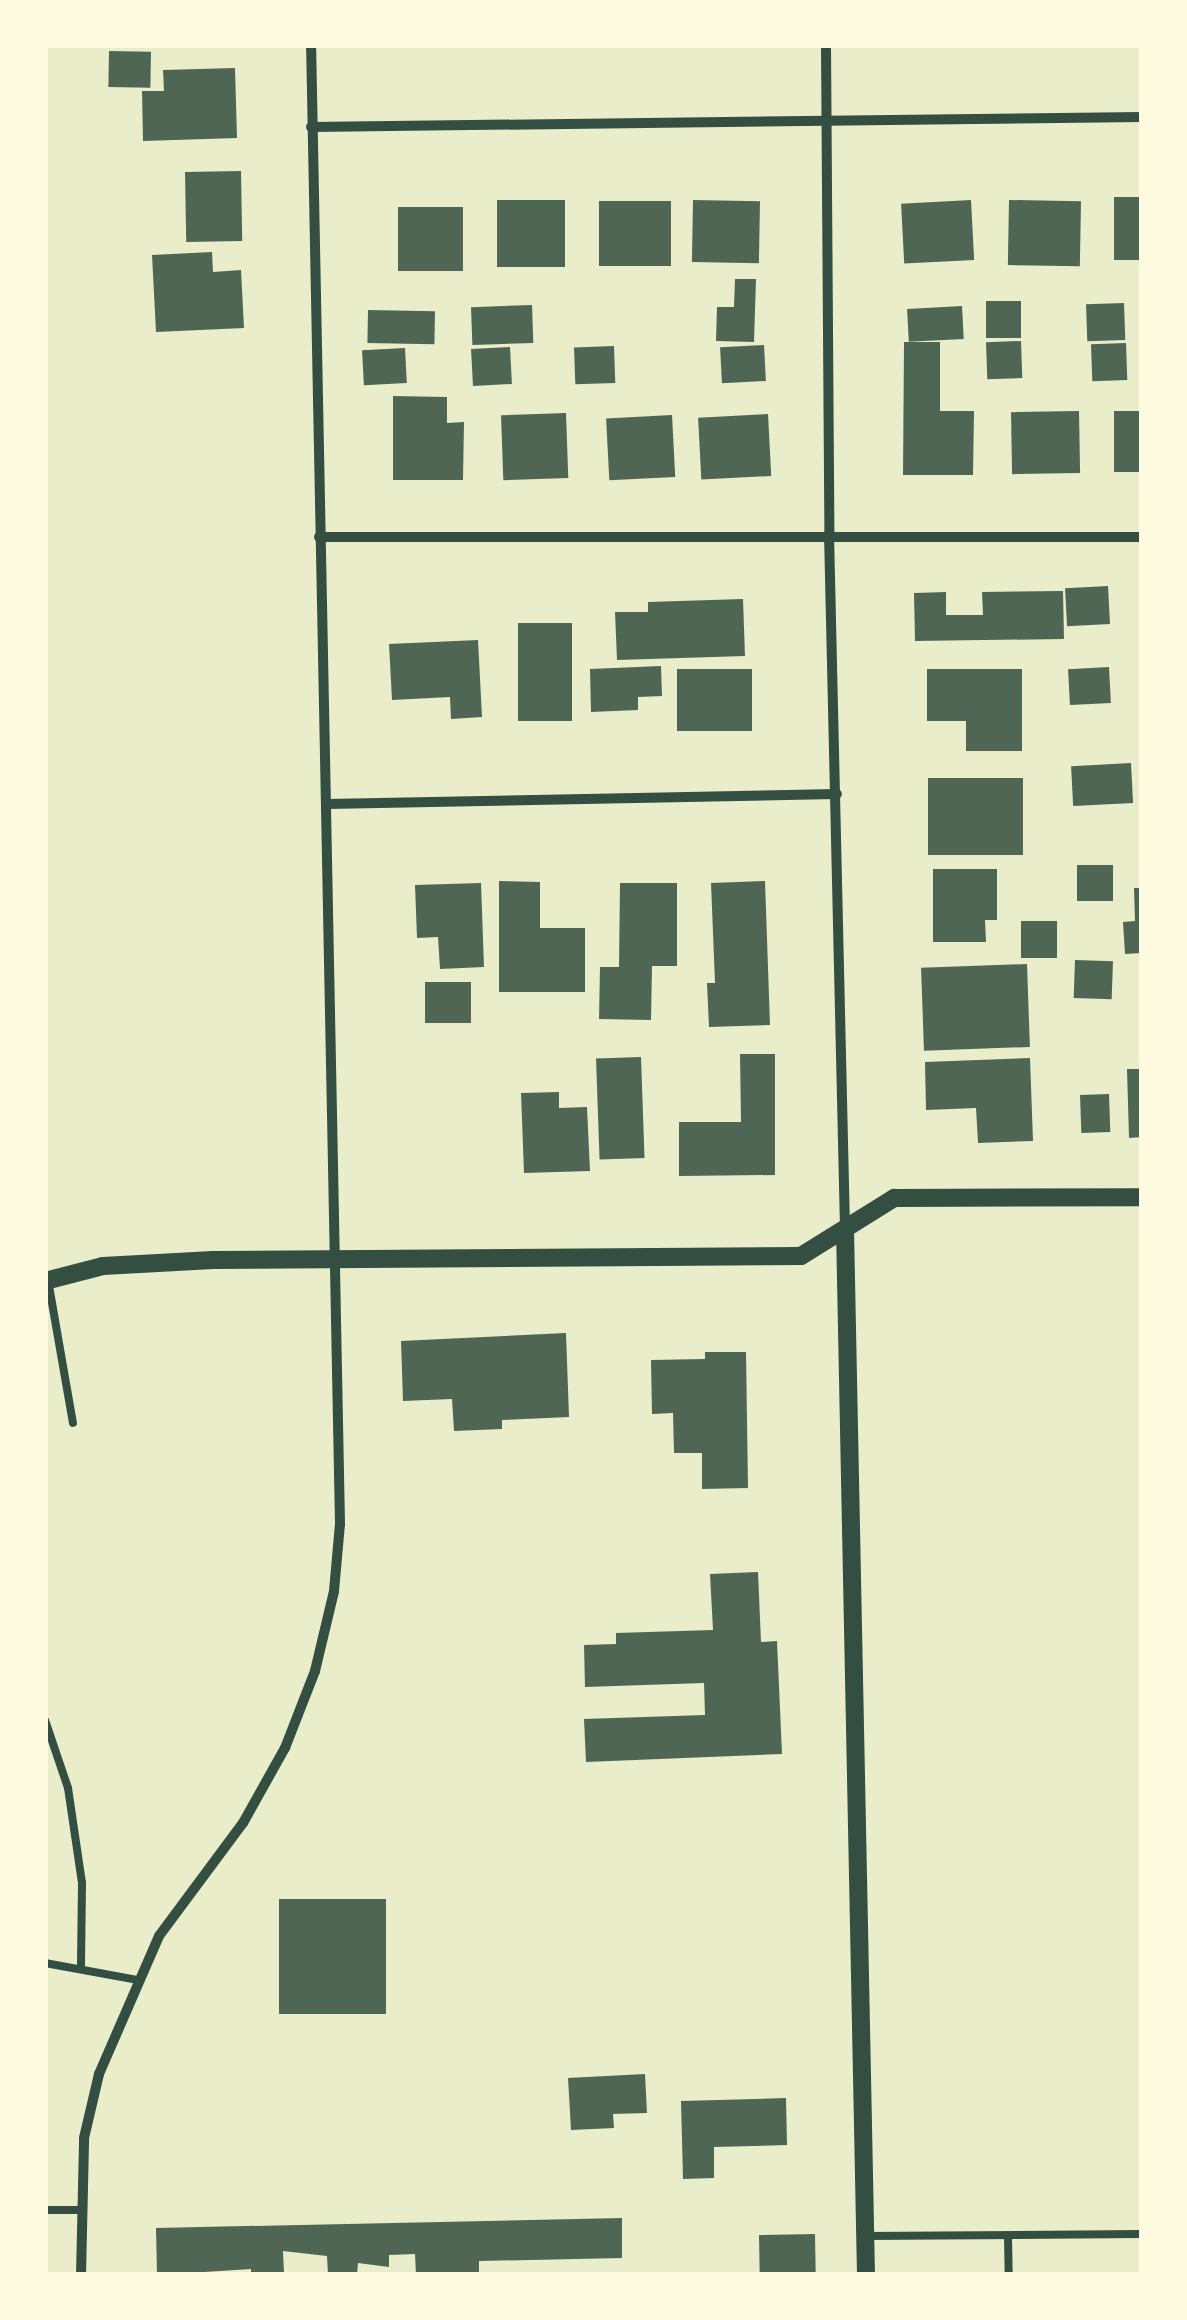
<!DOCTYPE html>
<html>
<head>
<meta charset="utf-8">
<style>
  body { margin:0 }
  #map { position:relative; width:1187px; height:2320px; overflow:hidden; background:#e9edc9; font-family:"Varela Round",sans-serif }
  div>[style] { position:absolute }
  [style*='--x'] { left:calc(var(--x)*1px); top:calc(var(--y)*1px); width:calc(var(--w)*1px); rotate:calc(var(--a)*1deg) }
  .building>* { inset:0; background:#4f6655; transform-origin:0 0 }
  .service>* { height:8px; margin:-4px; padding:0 4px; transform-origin:4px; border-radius:4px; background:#344e41 }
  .minor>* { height:10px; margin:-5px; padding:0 5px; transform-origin:5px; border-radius:5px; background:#344e41 }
  .tertiary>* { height:18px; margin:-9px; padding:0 9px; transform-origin:9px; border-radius:9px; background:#344e41 }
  span { translate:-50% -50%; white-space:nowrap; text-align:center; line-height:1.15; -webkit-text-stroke:8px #fefae0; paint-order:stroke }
  .frame { position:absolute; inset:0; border:48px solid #fefae0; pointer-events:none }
</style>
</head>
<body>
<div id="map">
  <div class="building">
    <div style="left:109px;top:51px;width:42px;height:36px;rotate:1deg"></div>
    <div style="clip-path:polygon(235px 68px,237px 138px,143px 141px,142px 91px,164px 91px,163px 70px)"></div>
    <div style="left:241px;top:171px;width:70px;height:56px;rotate:89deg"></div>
    <div style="left:1114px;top:197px;width:28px;height:63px"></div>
    <div style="left:497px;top:200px;width:68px;height:67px"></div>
    <div style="left:693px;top:200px;width:67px;height:62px;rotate:1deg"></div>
    <div style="left:971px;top:200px;width:60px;height:70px;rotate:87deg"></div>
    <div style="left:1009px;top:200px;width:72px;height:65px;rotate:1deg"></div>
    <div style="left:599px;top:201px;width:72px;height:65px"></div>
    <div style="left:398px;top:207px;width:65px;height:64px"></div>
    <div style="clip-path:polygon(212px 252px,213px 272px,241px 270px,244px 328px,156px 332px,152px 255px)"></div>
    <div style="clip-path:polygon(735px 279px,756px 279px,754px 342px,716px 341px,717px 307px,734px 307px)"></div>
    <div style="left:986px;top:301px;width:35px;height:37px"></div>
    <div style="left:1124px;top:303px;width:37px;height:38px;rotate:88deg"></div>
    <div style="left:532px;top:305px;width:38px;height:61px;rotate:88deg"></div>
    <div style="left:962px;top:306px;width:33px;height:55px;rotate:87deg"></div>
    <div style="left:368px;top:310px;width:67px;height:33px;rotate:1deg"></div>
    <div style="left:1021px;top:341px;width:37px;height:35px;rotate:88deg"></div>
    <div style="clip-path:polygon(904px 342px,940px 342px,940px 411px,974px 411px,973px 475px,903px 475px)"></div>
    <div style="left:1126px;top:343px;width:37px;height:35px;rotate:88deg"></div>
    <div style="left:764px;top:345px;width:36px;height:44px;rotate:87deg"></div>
    <div style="left:614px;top:346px;width:37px;height:40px;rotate:88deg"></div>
    <div style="left:510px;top:347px;width:37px;height:39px;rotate:87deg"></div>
    <div style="left:405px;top:348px;width:35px;height:43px;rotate:87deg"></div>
    <div style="clip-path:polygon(393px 396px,447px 397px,447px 423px,464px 422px,463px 480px,393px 480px)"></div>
    <div style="left:1079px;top:411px;width:62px;height:68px;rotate:89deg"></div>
    <div style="left:1142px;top:411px;width:61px;height:28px;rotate:90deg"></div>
    <div style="left:566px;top:413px;width:65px;height:65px;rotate:88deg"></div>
    <div style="left:768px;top:414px;width:62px;height:70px;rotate:87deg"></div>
    <div style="left:672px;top:415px;width:62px;height:66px;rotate:87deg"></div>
    <div style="left:1108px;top:586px;width:38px;height:43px;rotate:87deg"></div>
    <div style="clip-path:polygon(1063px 591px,1064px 639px,915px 641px,914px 593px,946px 592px,946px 615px,983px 615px,982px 592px)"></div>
    <div style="clip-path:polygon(743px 599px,745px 656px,617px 660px,615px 612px,648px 612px,648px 602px)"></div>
    <div style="left:518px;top:623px;width:54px;height:98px"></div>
    <div style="clip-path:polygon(478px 640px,482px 717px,451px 719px,450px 697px,392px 700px,389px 644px)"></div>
    <div style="clip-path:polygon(661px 666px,662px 696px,638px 697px,638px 710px,591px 712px,590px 669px)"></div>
    <div style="left:1109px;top:667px;width:36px;height:41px;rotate:87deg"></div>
    <div style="left:752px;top:669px;width:62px;height:75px;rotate:90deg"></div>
    <div style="clip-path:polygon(927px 669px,1022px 669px,1022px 751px,966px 751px,966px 721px,927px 721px)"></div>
    <div style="left:1131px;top:763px;width:40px;height:60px;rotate:87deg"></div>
    <div style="left:928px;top:778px;width:95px;height:77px"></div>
    <div style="left:1077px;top:865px;width:36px;height:36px"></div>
    <div style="clip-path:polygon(933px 869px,997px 869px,997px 920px,985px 920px,986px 942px,933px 942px)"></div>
    <div style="clip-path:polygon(499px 881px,540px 882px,540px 928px,585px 928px,585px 992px,499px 992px)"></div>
    <div style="clip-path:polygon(765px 881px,770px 1025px,709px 1027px,707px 983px,715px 983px,711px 883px)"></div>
    <div style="clip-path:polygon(481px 883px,484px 967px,440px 969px,438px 937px,417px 938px,415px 885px)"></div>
    <div style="clip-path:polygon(620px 883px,677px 883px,677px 966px,652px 966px,651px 1020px,599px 1019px,600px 967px,619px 967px)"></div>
    <div style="clip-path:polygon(1134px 888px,1142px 888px,1142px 953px,1125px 954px,1123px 922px,1135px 921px)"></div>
    <div style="left:1021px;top:921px;width:36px;height:37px"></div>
    <div style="left:1075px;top:960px;width:38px;height:38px;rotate:2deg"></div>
    <div style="left:1027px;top:964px;width:83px;height:106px;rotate:88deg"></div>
    <div style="left:425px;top:982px;width:46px;height:41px"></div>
    <div style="clip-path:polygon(740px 1054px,775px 1054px,775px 1175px,679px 1176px,679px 1122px,741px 1122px)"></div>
    <div style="left:641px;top:1057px;width:101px;height:45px;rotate:88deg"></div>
    <div style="clip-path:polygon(1030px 1058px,1033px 1141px,978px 1143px,976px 1108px,926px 1110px,925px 1062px)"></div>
    <div style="clip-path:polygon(1127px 1069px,1142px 1069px,1142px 1137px,1129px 1138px)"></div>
    <div style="clip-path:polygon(559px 1092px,559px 1108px,587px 1107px,590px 1171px,524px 1173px,521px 1093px)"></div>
    <div style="left:1109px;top:1094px;width:38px;height:29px;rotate:88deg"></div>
    <div style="clip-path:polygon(566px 1333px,569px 1417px,502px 1420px,502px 1429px,454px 1431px,452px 1399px,403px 1401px,401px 1341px)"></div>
    <div style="clip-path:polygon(705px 1352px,746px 1352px,748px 1488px,702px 1489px,702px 1453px,674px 1453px,673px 1413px,652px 1414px,651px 1360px,705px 1359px)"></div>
    <div style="clip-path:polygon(758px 1572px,761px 1642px,777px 1641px,782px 1754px,586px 1762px,584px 1719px,705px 1715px,704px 1683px,585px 1687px,584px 1645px,616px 1644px,616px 1633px,713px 1630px,710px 1574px)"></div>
    <div style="left:386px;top:1899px;width:115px;height:107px;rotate:90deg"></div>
    <div style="clip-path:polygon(645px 2074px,647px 2113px,613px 2114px,614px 2128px,571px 2130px,568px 2078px)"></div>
    <div style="clip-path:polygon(786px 2098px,787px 2145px,714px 2147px,714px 2178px,683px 2179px,681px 2101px)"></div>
    <div style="clip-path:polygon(622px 2218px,622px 2258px,479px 2261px,479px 2275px,416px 2275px,415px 2254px,389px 2255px,389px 2267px,358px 2263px,357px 2275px,328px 2275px,327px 2256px,283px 2251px,284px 2273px,276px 2275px,251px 2275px,251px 2269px,157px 2275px,156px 2228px)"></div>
    <div style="left:815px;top:2234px;width:41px;height:56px;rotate:89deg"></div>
  </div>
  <div class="service">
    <div style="--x:48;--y:1280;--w:145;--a:80.1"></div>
    <div style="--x:45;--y:1720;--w:72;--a:71.3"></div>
    <div style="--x:68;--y:1788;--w:96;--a:81.6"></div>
    <div style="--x:82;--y:1883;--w:83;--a:90.7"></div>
    <div style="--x:45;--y:1963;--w:95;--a:10.4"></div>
    <div style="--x:45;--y:2210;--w:36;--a:0"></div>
    <div style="--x:865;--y:2236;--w:277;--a:-0.4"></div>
    <div style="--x:1008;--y:2236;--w:39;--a:89"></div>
  </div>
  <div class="minor">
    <div style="--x:826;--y:45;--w:489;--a:89.6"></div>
    <div style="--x:829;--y:534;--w:695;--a:88.68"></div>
    <div style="--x:311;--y:127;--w:831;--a:-0.69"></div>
    <div style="--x:319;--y:537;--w:823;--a:0"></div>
    <div style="--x:327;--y:804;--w:510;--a:-1.12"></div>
    <div style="--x:81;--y:2275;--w:137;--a:-88.7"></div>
    <div style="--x:84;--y:2138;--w:66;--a:-76.8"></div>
    <div style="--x:99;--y:2074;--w:150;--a:-66.5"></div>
    <div style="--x:159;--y:1936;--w:141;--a:-53.4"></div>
    <div style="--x:243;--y:1823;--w:86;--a:-60.8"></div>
    <div style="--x:285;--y:1748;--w:83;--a:-68.7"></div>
    <div style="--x:315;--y:1671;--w:82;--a:-76.6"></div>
    <div style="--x:334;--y:1591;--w:67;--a:-84.9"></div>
    <div style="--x:340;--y:1524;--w:1479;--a:-91.12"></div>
  </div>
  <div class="tertiary">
    <div style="--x:845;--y:1229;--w:1046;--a:88.85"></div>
    <div style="--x:45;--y:1281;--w:60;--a:-14.5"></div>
    <div style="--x:103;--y:1266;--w:110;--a:-3.1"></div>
    <div style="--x:213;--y:1260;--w:588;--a:-0.39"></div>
    <div style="--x:801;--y:1256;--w:110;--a:-31.9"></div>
    <div style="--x:894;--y:1198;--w:248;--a:-0.2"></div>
  </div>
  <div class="frame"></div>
</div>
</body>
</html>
